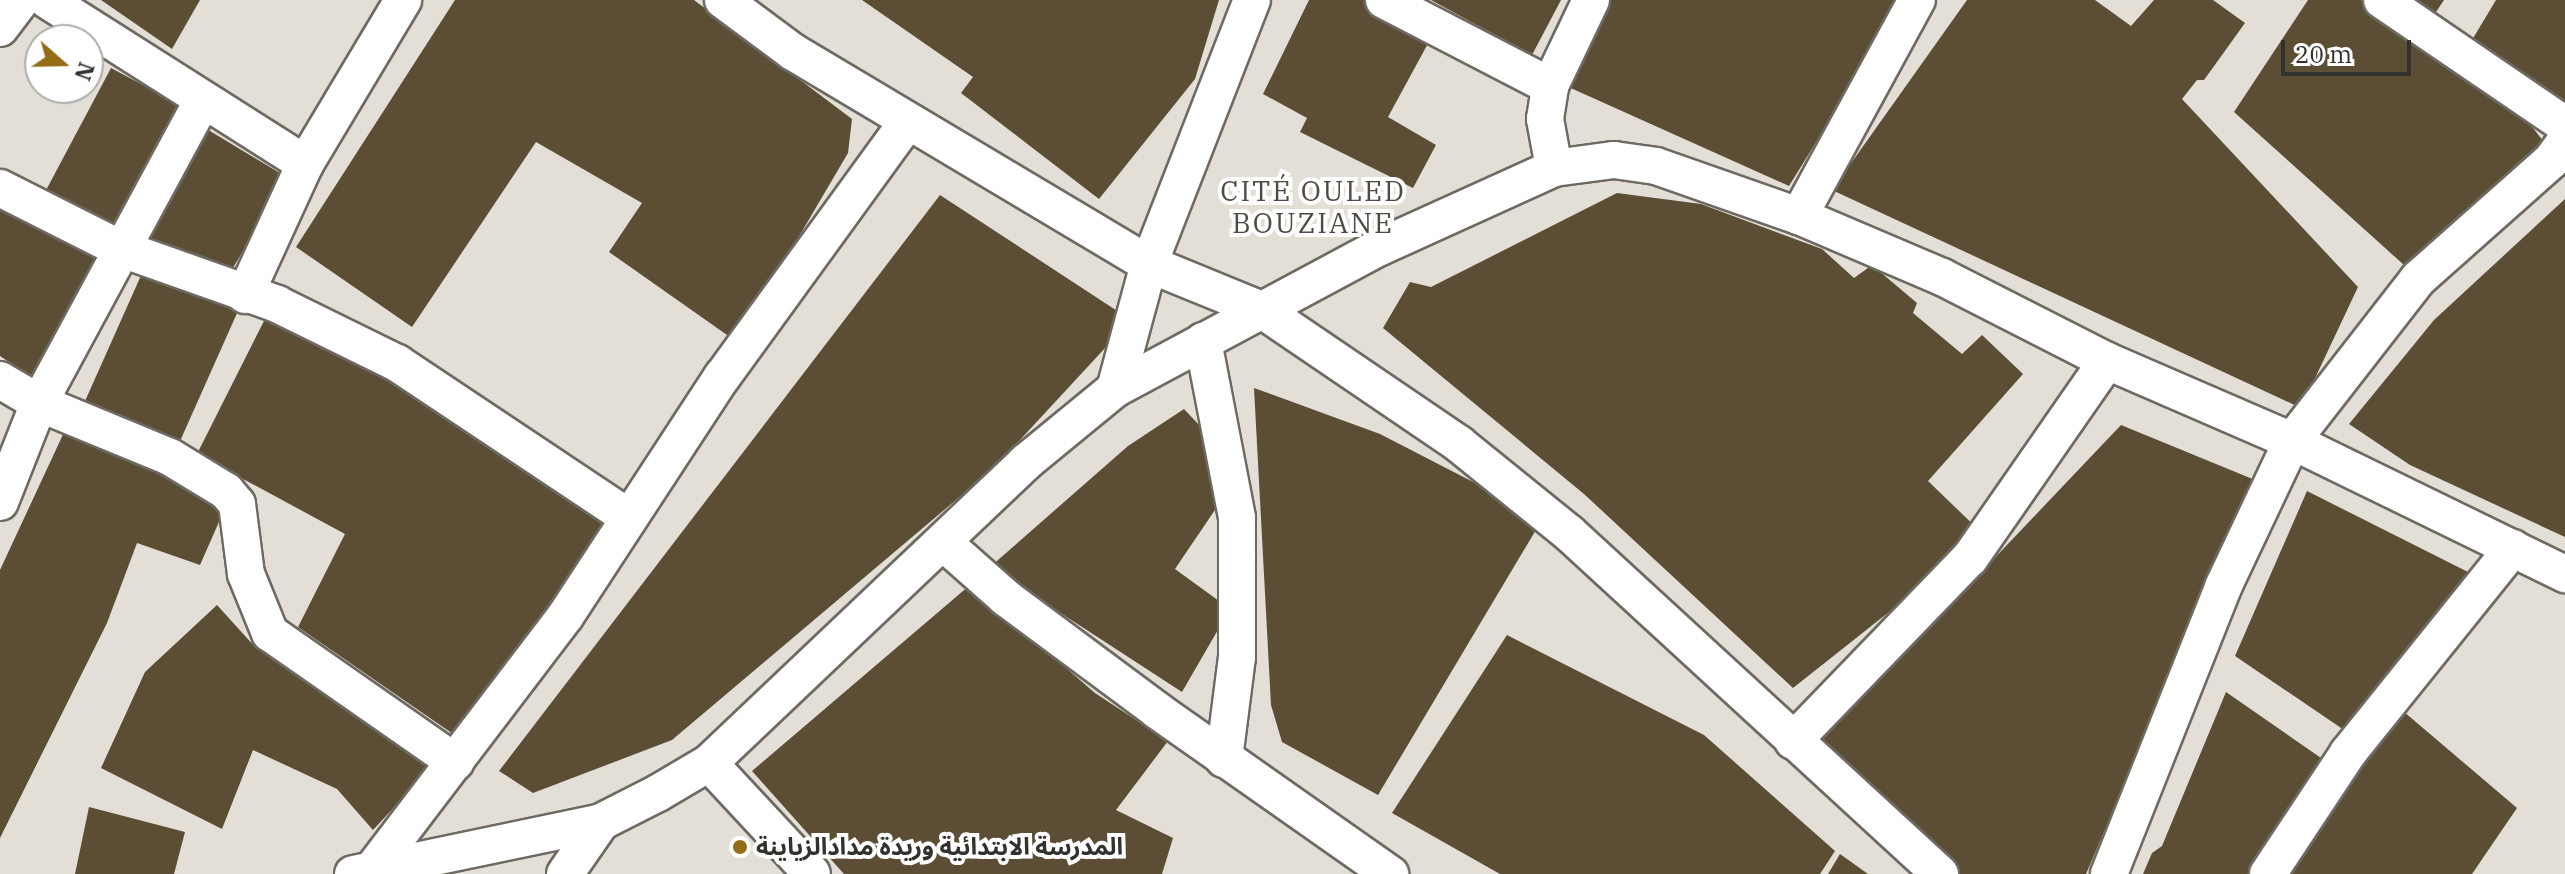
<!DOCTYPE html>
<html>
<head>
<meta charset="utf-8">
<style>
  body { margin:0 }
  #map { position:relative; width:2565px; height:874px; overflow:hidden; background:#e3dfd7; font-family:"IBM Plex Serif","Noto Sans Arabic",serif }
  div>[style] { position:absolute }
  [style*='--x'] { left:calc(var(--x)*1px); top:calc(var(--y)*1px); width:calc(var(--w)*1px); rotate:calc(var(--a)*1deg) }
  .building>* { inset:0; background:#5b4e35; transform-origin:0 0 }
  .roads { filter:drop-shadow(2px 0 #6e6a63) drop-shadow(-2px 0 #6e6a63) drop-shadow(0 2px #6e6a63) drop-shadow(0 -2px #6e6a63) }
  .minor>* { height:36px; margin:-18px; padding:0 18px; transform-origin:18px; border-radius:18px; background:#fff }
  .dots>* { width:22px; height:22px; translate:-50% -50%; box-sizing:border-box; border:4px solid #fff; border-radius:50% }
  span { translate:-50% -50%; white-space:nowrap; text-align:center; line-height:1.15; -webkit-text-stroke:8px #fff; paint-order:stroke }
  .poi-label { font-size:24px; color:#32312d; font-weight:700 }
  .left { translate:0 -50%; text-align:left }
  .quarter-label { font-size:28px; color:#4e4b44; letter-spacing:2px }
  .north { position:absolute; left:24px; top:24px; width:80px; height:80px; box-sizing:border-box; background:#fff; border:2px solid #adadab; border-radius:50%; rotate:110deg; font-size:22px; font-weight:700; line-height:32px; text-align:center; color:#32312d }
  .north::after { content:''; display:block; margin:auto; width:28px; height:36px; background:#936e16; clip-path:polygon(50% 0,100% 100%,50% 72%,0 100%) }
  .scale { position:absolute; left:2281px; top:40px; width:130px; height:36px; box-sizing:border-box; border:4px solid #32312d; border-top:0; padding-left:10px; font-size:24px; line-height:28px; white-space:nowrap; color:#32312d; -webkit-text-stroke:6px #fff; paint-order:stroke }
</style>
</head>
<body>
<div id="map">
  <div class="building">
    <div style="clip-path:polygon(101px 0,200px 0,172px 49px)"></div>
    <div style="clip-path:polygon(455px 0,694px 0,852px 119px,848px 153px,737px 342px,609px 252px,642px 203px,536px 142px,412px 327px,296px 247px)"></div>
    <div style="clip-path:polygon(862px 0,1219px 0,1195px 79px,1099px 199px,961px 93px,973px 77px)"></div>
    <div style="clip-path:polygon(1309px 0,1366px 0,1431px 38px,1388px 117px,1436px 145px,1413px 188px,1300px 132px,1307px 118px,1263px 94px)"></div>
    <div style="clip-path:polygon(1431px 0,1561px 0,1532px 55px)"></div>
    <div style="clip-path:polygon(1603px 0,1904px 0,1789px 186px,1564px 85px)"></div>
    <div style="clip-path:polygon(1967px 0,2095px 0,2131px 26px,2154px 0,2213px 0,2245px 23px,2204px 80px,2197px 80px,2182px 99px,2358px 287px,2301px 408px,1832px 190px)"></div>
    <div style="clip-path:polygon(2308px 0,2361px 0,2512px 101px,2551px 151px,2414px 274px,2234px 112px)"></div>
    <div style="clip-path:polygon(2416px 0,2444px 0,2436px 12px)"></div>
    <div style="clip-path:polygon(2496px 0,2565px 0,2565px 103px,2472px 40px)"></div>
    <div style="left:111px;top:68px;width:85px;height:141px;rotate:28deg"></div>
    <div style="left:205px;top:128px;width:96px;height:127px;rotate:31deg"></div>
    <div style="clip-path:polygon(1617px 193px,1701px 204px,1822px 249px,1854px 278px,1872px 265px,1917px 303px,1913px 313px,1962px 354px,1982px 335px,2023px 374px,1928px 481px,1985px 536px,1793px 688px,1584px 494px,1383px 328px,1410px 282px,1431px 287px)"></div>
    <div style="clip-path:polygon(0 194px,93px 250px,100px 268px,43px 385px,0 356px)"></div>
    <div style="clip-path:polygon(940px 195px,1131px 320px,995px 467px,672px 740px,533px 793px,499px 771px)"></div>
    <div style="clip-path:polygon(2565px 199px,2565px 537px,2410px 465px,2349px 424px,2434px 320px)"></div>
    <div style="left:147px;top:262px;width:103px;height:161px;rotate:24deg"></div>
    <div style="clip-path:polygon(270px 309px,516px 449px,615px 518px,456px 736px,298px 627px,345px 534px,197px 454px)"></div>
    <div style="clip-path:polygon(1254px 388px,1380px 434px,1543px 518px,1378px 795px,1282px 742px,1271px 705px)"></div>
    <div style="clip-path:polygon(1184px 409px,1218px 445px,1221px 501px,1175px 569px,1230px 609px,1182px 692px,990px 567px,1128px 446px)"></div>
    <div style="clip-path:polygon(2121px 425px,2255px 480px,2086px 874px,1954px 874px,1815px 747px)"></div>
    <div style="clip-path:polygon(66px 428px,230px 497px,200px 565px,137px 543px,107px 623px,0 838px,0 570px)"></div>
    <div style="clip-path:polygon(2307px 491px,2470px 573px,2344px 730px,2235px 656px)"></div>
    <div style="clip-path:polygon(970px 585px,1095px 693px,1168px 741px,1116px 810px,1173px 838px,1162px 874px,844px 874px,752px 771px)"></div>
    <div style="clip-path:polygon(217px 605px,256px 648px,265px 639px,436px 762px,373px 830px,337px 789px,253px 750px,222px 829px,101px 768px,145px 672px)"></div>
    <div style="clip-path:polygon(1507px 635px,1704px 735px,1835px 851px,1820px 874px,1500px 874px,1392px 813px)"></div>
    <div style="clip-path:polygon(2226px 692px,2324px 760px,2253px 874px,2143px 874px,2152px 853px,2162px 846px)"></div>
    <div style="clip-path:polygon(2403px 711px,2517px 808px,2472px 874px,2279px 874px,2320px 827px)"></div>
    <div style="clip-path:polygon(89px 807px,185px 832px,174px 874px,75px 874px)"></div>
    <div style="clip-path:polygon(1840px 854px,1868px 874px,1828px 874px)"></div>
  </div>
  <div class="roads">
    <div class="minor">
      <div style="--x:47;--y:0;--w:306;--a:32.4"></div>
      <div style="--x:723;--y:0;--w:87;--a:36.6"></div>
      <div style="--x:793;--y:52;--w:414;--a:30.8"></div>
      <div style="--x:1149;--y:264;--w:122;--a:22.2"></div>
      <div style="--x:1262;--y:310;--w:238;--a:34.2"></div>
      <div style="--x:1459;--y:444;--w:141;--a:39"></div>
      <div style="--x:1569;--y:533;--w:504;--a:42.59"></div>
      <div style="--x:1384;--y:0;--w:187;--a:27.4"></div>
      <div style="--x:2382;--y:0;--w:222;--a:34.3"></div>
      <div style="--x:0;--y:28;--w:35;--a:-53"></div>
      <div style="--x:1554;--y:168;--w:50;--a:-100.4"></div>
      <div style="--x:1545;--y:119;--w:33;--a:-81"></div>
      <div style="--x:1550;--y:86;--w:95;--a:-64.5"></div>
      <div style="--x:0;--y:188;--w:133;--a:26.8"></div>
      <div style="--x:119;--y:248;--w:168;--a:19.5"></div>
      <div style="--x:277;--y:304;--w:134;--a:26.2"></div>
      <div style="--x:397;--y:363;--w:279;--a:33.7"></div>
      <div style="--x:1799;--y:216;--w:246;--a:-61.4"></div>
      <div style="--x:245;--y:295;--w:144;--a:-65.4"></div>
      <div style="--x:305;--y:164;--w:191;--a:-59.1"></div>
      <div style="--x:1203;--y:341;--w:180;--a:79.1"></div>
      <div style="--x:1237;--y:518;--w:139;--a:90"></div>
      <div style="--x:1237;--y:657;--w:103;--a:97.3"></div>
      <div style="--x:0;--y:380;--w:45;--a:30.5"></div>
      <div style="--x:39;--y:403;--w:142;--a:22.4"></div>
      <div style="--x:170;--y:457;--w:66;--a:31.3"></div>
      <div style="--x:226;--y:491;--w:17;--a:50"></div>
      <div style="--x:237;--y:504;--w:71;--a:82.7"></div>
      <div style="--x:246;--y:574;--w:64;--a:67.9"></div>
      <div style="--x:270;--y:633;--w:226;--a:34.9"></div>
      <div style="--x:1115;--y:389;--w:130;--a:-74.8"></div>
      <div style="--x:1149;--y:264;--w:283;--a:-68.7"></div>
      <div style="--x:0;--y:502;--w:106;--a:-68.5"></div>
      <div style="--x:39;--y:403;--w:345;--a:-61.6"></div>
      <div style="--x:945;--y:544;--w:81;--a:41.5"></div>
      <div style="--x:1006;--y:598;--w:189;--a:36.6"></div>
      <div style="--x:1158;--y:711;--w:284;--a:35.1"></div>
      <div style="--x:1793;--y:741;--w:255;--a:-46"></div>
      <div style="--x:1970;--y:558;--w:240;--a:-55.2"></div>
      <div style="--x:709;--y:763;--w:151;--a:47.1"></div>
      <div style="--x:375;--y:866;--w:315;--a:-52.7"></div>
      <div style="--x:566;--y:615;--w:285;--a:-56.8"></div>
      <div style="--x:722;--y:377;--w:316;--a:-54"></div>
      <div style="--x:353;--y:874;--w:253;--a:-11.8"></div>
      <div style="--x:601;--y:822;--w:64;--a:-27"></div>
      <div style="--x:658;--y:793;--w:59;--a:-30.5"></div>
      <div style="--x:709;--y:763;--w:437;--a:-43.5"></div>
      <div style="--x:1026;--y:462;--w:115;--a:-39.4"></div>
      <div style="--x:1115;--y:389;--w:301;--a:-28.2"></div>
      <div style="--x:1380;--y:247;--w:191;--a:-24.4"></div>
      <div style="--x:1554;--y:168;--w:61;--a:-7.6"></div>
      <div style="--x:1614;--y:160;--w:42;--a:8.1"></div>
      <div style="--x:1656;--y:166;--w:151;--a:19.3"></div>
      <div style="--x:1799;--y:216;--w:155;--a:23.1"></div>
      <div style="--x:1942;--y:277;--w:185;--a:27"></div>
      <div style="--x:2107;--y:361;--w:202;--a:23.4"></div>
      <div style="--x:2292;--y:441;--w:304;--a:26"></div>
      <div style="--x:565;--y:874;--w:63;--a:-55.3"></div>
      <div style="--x:2109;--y:874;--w:311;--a:-68.3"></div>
      <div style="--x:2224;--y:585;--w:159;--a:-64.7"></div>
      <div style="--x:2292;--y:441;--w:205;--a:-52.1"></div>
      <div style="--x:2418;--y:279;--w:178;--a:-41.6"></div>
      <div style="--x:2551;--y:161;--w:24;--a:-54"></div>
      <div style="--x:2268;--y:874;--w:145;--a:-56.5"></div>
      <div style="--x:2348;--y:753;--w:263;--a:-51.2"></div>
    </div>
  </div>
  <div class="dots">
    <div style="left:740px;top:847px;background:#936e16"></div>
  </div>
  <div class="poi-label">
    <span class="left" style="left:756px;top:847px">المدرسة الابتدائية وريدة مدادالزياينة</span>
  </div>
  <div class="quarter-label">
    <span style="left:1313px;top:207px">CITÉ OULED<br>BOUZIANE</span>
  </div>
  <div class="north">N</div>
  <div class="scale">20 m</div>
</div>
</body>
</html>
